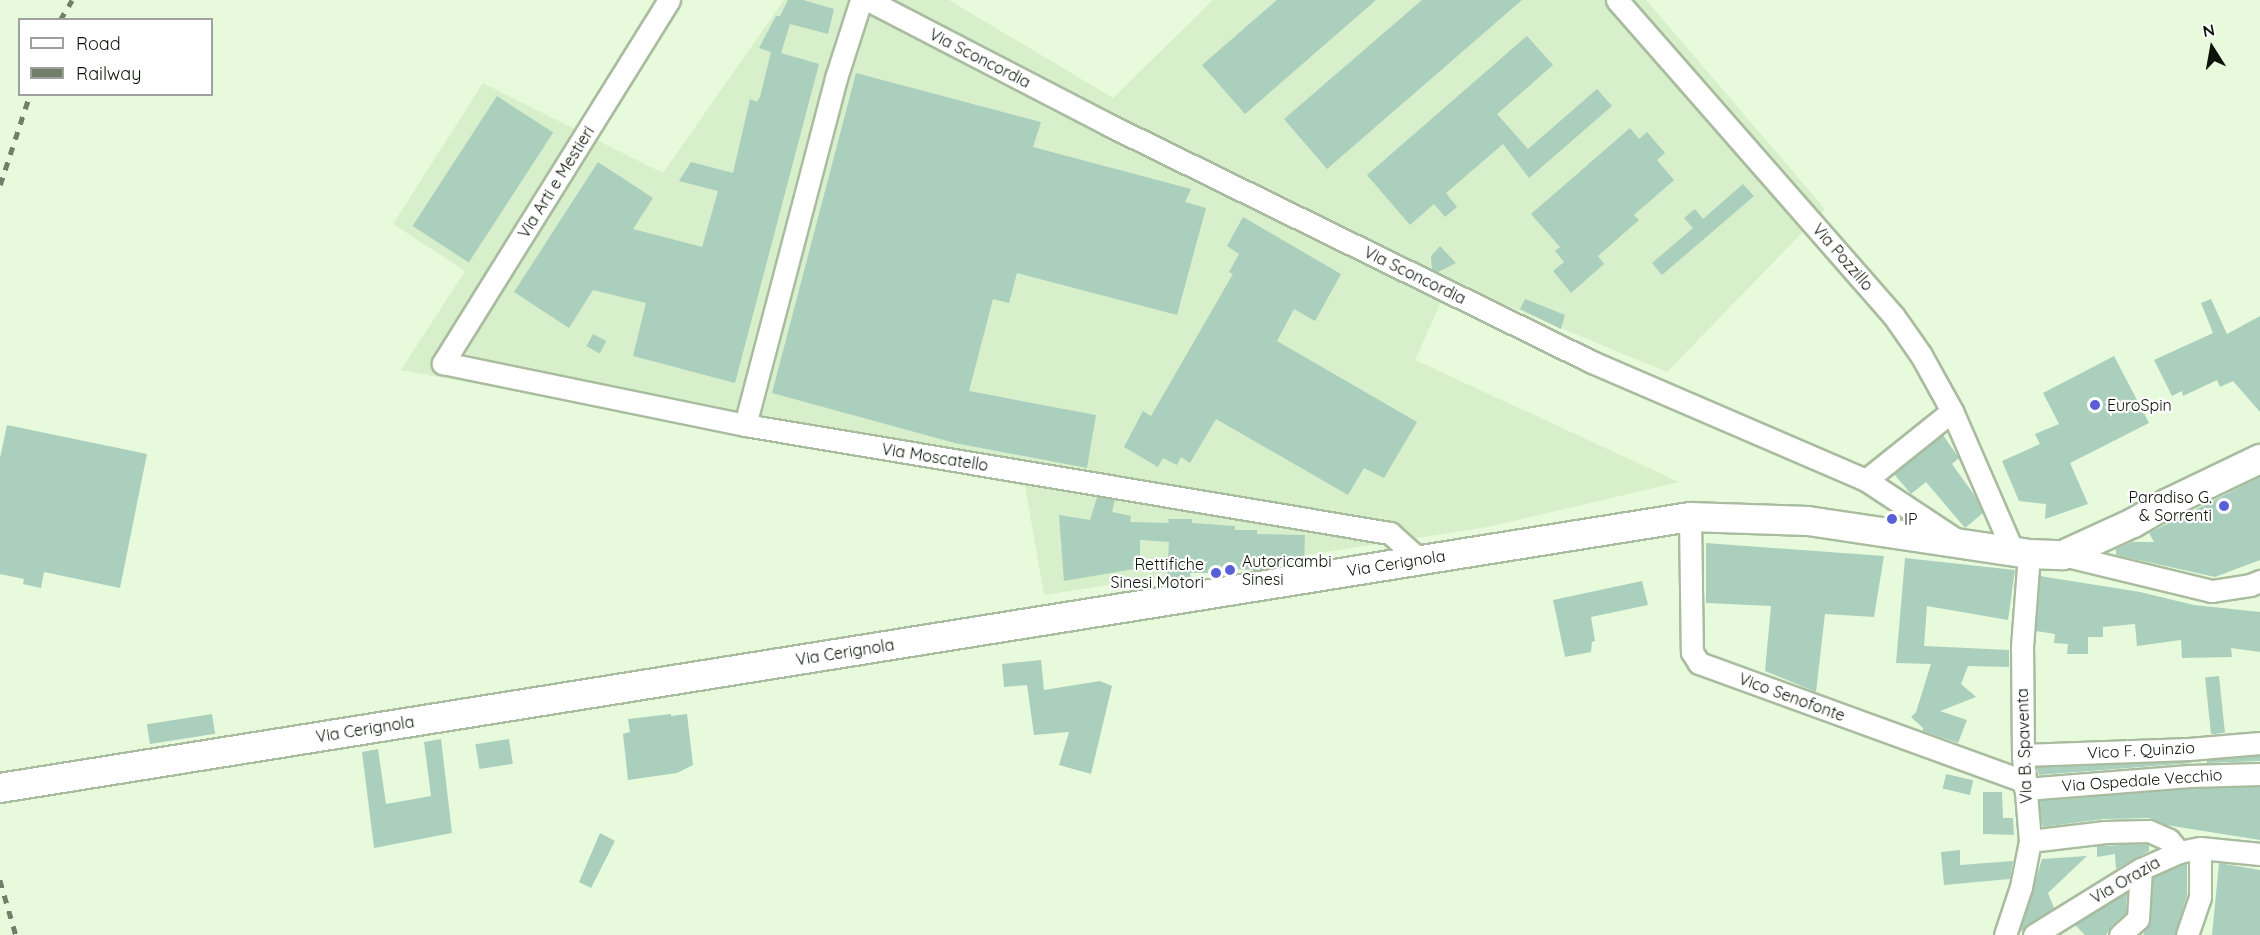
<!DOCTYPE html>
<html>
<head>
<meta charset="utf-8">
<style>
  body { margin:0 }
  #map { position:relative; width:2260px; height:935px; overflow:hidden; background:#e7fbdc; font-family:Quicksand,sans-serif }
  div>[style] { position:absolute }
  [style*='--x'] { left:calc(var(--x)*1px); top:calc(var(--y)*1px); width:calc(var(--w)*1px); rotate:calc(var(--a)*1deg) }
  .built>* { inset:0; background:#d7efca }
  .building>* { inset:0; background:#abcfbd; transform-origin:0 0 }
  .roads { filter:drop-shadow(2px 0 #a9bc9f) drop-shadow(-2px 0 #a9bc9f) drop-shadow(0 2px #a9bc9f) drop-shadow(0 -2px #a9bc9f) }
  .street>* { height:21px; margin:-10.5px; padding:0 10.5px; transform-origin:10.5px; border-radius:10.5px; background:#fff }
  .secondary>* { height:28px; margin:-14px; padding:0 14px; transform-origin:14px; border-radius:14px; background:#fff }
  .rail>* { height:4.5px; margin-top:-2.25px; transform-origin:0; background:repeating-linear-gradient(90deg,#717e6a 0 8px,transparent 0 16px) }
  .dots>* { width:16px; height:16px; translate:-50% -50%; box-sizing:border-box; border:3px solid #fff; border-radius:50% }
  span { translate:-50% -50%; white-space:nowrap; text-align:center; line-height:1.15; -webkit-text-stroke:4.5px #fff; paint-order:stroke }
  .street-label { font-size:16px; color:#0d1309 }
  .poi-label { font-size:16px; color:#0d1309 }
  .left { translate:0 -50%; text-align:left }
  .right { translate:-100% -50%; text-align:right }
  .legend { position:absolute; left:18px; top:18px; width:195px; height:78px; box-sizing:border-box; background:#fff; border:2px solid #9ea19d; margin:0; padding:8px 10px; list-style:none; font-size:18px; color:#0d1309 }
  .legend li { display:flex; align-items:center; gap:12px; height:30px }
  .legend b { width:30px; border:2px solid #9ea19d }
  .north { position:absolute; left:2182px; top:18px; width:60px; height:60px; -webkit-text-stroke:4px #fff; paint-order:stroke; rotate:349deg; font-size:16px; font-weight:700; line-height:24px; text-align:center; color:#0d1309 }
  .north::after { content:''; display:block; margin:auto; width:21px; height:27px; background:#0d1309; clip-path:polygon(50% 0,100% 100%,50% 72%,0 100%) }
</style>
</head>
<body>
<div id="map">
  <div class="built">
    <div style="clip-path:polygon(784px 0,949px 0,1113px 98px,1213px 0,1646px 0,1825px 209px,1667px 372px,1450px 282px,1415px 360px,1679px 482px,1488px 527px,1044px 595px,1025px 486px,401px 370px,465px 271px,393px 224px,483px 83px,663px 173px)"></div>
  </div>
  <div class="building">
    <div style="clip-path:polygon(788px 0,803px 0,834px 9px,828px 34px,790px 24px,781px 53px,819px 64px,735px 383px,633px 356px,646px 303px,593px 290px,569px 328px,514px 292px,598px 162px,653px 198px,633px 229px,702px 247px,718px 191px,679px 181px,691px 162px,733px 173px,750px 99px,757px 102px,760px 97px,771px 52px,759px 48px,776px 16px,780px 16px)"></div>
    <div style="clip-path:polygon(1277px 0,1376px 0,1245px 114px,1202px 65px)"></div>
    <div style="clip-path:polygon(1422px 0,1522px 0,1327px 169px,1284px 119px)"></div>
    <div style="clip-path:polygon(1527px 36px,1553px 65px,1497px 114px,1528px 149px,1597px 89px,1612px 106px,1529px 178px,1503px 144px,1446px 193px,1457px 207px,1445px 217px,1434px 204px,1410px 225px,1367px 175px)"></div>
    <div style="clip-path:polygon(856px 73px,1041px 122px,1033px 147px,1191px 189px,1185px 202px,1206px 208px,1177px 315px,1017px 273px,1009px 303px,993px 299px,969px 391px,1096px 415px,1087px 468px,955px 443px,772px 393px)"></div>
    <div style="left:497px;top:96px;width:67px;height:155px;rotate:33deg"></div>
    <div style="clip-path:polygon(1630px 128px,1639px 139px,1647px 132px,1665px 153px,1657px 160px,1674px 180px,1634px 215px,1639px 220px,1598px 256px,1604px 264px,1571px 293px,1553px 271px,1564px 262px,1555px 251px,1560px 247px,1531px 214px)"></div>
    <div style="clip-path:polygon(1743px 184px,1754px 196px,1662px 275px,1652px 263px,1693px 228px,1684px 218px,1695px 209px,1703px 219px)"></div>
    <div style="clip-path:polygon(1243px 217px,1341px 274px,1315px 321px,1294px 309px,1277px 341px,1417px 422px,1384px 478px,1364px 468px,1348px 495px,1216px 419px,1190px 463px,1181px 457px,1177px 465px,1163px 458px,1158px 467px,1124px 447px,1143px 411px,1151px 416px,1233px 274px,1229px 272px,1239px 254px,1227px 246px)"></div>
    <div style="clip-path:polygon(1440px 246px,1456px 263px,1438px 272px,1432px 270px,1431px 256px)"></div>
    <div style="clip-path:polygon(1525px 299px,1565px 315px,1561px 329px,1520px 309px)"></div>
    <div style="clip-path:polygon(2211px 299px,2227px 334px,2260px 316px,2260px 412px,2233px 381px,2220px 387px,2217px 380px,2183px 396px,2182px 391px,2172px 396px,2154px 360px,2213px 333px,2201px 303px)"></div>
    <div style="left:593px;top:334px;width:15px;height:14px;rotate:28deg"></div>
    <div style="clip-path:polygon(2114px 356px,2149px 423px,2070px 463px,2088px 504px,2045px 519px,2046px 504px,2019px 501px,2002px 461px,2040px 444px,2035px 434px,2059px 424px,2043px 393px)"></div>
    <div style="clip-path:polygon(7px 425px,147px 454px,120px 588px,44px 572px,41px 588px,23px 584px,24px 579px,0 574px,0 458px)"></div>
    <div style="clip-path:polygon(1943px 435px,1959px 458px,1952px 464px,1975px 496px,1983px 513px,1965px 528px,1926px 482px,1911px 494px,1894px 474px)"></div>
    <div style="clip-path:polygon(2260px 477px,2260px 560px,2215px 577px,2116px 555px,2116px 549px,2132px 542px,2154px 542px,2149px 533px)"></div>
    <div style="clip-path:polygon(1097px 497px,1115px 500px,1112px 512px,1131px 516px,1130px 522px,1169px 523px,1168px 519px,1192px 519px,1192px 523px,1235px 526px,1235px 530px,1257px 530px,1257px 534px,1305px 535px,1304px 562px,1278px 562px,1278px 566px,1256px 570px,1212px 568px,1212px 573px,1190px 573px,1191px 577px,1167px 577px,1169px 542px,1140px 540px,1140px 568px,1064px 581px,1059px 515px,1090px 520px)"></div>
    <div style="clip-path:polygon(1706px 543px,1884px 556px,1874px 617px,1825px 614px,1816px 692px,1765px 671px,1771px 606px,1706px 603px)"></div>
    <div style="clip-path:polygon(1905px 558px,2015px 570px,2008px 620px,1927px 606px,1924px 646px,2009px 650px,2009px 667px,1968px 666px,1961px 684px,1976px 697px,1940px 711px,1967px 720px,1958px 743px,1923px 731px,1923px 728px,1911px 717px,1916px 712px,1931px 664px,1896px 663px)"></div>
    <div style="clip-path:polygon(2040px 576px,2140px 592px,2194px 605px,2260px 612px,2260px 652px,2231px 648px,2232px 657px,2182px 658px,2181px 640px,2137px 646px,2135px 624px,2103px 627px,2103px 637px,2088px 637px,2088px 654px,2067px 654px,2068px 644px,2054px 643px,2055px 634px,2036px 631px)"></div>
    <div style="clip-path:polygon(1642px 581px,1648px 605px,1591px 617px,1595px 641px,1592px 642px,1591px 652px,1565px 657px,1553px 600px)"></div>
    <div style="clip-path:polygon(1041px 660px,1044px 690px,1100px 681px,1112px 686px,1091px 774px,1059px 765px,1069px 732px,1034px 735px,1027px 685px,1004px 687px,1002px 664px)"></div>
    <div style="left:2219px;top:676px;width:57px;height:14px;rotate:84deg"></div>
    <div style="left:212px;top:714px;width:20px;height:66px;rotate:81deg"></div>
    <div style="clip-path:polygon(671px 714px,671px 716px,687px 714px,693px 765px,677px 773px,628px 780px,623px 734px,630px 732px,628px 719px)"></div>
    <div style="clip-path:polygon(441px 739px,452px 833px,374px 848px,362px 752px,378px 749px,386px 804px,431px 796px,424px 742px)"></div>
    <div style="left:509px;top:739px;width:25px;height:34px;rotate:81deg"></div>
    <div style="clip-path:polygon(2260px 756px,2260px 761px,2207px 763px,2207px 760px)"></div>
    <div style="clip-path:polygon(2190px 762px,2192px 763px,2039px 775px,2037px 767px)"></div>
    <div style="left:1946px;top:774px;width:28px;height:15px;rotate:13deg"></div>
    <div style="clip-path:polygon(2260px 787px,2260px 840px,2166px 825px,2149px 818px,2104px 819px,2043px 827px,2041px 818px,2040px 801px,2190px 789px)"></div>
    <div style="clip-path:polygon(1983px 792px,2002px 792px,2003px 818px,2013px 818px,2014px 835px,1983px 834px)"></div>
    <div style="clip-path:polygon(600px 833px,615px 841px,591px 888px,579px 882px)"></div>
    <div style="clip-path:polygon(2146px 844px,2149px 845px,2149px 851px,2116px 869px,2115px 854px,2097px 857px,2097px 846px)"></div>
    <div style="clip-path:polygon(1960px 850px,1960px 865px,2013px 861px,2010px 879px,1944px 885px,1941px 852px)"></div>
    <div style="clip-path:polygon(2087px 856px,2048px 893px,2054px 908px,2020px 932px,2042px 859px)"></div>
    <div style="clip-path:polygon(2187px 863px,2187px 895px,2175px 935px,2143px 935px,2151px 920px,2153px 877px)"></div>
    <div style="clip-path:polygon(2219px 863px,2260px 870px,2260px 935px,2212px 935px)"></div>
    <div style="clip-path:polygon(2127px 893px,2126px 913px,2112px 925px,2106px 935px,2085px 935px,2075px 925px)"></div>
  </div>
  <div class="roads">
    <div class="street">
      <div style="--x:669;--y:0;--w:428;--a:121.9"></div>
      <div style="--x:443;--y:363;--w:308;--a:11.6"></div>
      <div style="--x:745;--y:425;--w:654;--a:9.51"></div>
      <div style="--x:1390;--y:533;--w:39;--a:42"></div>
      <div style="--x:868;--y:0;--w:271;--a:27.4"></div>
      <div style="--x:1109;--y:125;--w:538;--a:26.14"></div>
      <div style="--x:1592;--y:362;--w:298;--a:23.3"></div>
      <div style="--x:1866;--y:480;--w:110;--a:33.5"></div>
      <div style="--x:1617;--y:0;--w:419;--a:48.8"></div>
      <div style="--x:1893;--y:315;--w:49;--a:55"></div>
      <div style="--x:1921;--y:355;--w:64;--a:61"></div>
      <div style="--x:1952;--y:411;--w:153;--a:66.5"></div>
      <div style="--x:745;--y:425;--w:359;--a:-75.3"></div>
      <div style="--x:836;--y:78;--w:82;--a:-72.2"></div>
      <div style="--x:1866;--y:480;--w:110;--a:-38.7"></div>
      <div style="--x:1690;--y:517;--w:135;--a:89.2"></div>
      <div style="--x:1692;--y:652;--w:13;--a:58"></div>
      <div style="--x:1699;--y:663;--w:346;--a:20"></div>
      <div style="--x:2063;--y:555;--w:153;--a:13.6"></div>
      <div style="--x:2212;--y:591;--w:38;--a:-9"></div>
      <div style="--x:2250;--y:585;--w:11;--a:-22"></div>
      <div style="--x:2023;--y:755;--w:166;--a:-2.1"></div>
      <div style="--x:2189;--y:749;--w:71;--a:-4.8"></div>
      <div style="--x:2025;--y:789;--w:165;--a:-4.5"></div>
      <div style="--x:2189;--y:776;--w:71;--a:-1.6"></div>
      <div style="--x:2030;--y:841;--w:76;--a:-6.8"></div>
      <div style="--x:2105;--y:832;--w:44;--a:-1.3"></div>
      <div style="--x:2149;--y:831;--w:22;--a:24"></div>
      <div style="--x:2169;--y:840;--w:16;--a:50"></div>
      <div style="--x:2005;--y:935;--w:51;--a:-71.6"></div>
      <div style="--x:2021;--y:887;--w:47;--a:-78.9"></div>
      <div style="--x:2030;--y:841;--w:86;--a:-94.7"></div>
      <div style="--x:2023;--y:755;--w:108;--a:-90.5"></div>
      <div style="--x:2022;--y:647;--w:93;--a:-85.7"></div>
      <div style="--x:2034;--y:935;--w:126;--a:-31.7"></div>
      <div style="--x:2141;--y:869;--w:42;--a:-24.1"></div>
      <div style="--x:2179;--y:852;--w:21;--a:-11"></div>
      <div style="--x:2200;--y:848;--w:60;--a:5.7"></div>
      <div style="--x:2120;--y:935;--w:24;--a:-42"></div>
      <div style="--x:2138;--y:919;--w:50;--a:-86.6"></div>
      <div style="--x:2187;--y:935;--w:40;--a:-71.1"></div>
      <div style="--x:2200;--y:897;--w:49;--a:-90"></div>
    </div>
    <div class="secondary">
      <div style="--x:0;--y:788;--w:1712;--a:-9.11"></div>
      <div style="--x:1690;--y:517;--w:118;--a:1.9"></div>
      <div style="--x:1808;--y:521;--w:223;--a:8.5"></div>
      <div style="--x:2029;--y:554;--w:34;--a:2"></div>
      <div style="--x:2063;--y:555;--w:77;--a:-24.6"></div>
      <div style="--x:2133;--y:523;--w:40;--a:-29.7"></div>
      <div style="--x:2168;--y:503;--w:102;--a:-25.6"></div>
    </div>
  </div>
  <div class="rail">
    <div style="--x:60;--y:20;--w:23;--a:-59"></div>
    <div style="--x:0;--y:185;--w:96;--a:-71.8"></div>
    <div style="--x:0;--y:880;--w:57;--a:73.8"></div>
  </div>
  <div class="dots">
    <div style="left:2095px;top:405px;background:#5960d7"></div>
    <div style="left:2224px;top:506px;background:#5960d7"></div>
    <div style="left:1892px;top:519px;background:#5960d7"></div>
    <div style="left:1230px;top:570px;background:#5960d7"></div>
    <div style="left:1216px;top:573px;background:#5960d7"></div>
  </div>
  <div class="street-label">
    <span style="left:980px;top:58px;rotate:27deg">Via Sconcordia</span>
    <span style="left:556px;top:182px;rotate:-58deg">Via Arti e Mestieri</span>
    <span style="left:1843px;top:257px;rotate:49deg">Via Pozzillo</span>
    <span style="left:1415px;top:275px;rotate:26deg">Via Sconcordia</span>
    <span style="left:935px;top:457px;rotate:9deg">Via Moscatello</span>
    <span style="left:1396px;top:563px;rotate:-9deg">Via Cerignola</span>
    <span style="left:845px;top:652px;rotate:-9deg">Via Cerignola</span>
    <span style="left:1792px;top:697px;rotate:20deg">Vico Senofonte</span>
    <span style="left:365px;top:729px;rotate:-9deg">Via Cerignola</span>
    <span style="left:2024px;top:746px;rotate:-92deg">Via B. Spaventa</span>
    <span style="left:2141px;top:750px;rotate:-3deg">Vico F. Quinzio</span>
    <span style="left:2142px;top:780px;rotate:-4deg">Via Ospedale Vecchio</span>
    <span style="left:2125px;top:880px;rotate:-30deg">Via Orazia</span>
  </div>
  <div class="poi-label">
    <span class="left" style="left:2107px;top:405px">EuroSpin</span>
    <span class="right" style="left:2212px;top:506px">Paradiso G.<br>&amp; Sorrenti</span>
    <span class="left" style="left:1904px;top:519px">IP</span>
    <span class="left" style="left:1242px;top:570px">Autoricambi<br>Sinesi</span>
    <span class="right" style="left:1204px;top:573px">Rettifiche<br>Sinesi Motori</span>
  </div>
  <ul class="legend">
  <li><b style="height:8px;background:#fff"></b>Road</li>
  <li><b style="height:8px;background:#717e6a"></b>Railway</li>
  </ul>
  <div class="north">N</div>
</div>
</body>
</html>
